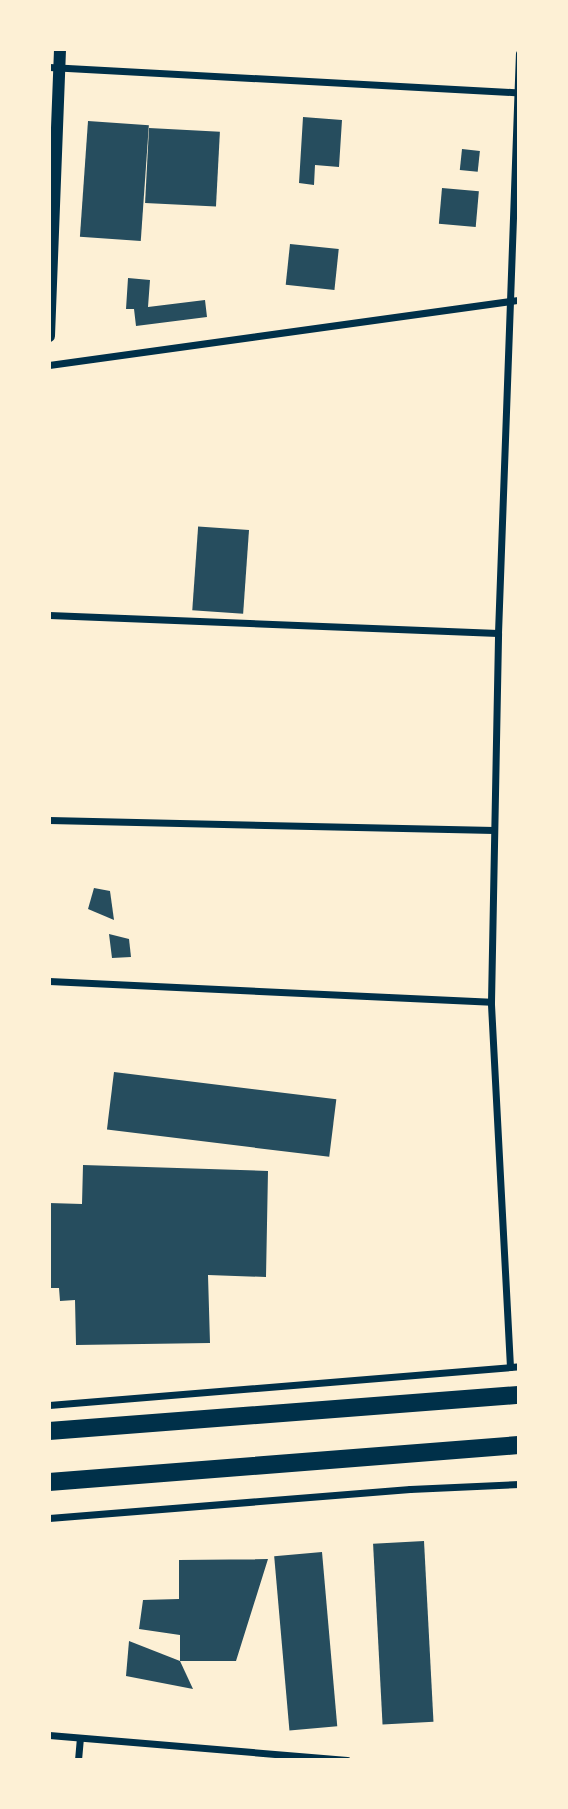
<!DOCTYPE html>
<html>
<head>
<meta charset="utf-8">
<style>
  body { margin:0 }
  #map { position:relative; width:568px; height:1809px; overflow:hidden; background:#fdf0d5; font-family:"Varela Round",sans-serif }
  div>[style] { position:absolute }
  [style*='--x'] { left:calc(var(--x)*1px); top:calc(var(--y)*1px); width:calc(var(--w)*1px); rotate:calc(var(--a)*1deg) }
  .building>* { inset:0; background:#264d5e; transform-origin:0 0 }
  .minor>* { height:7px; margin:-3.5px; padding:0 3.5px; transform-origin:3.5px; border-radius:3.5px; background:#003049 }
  .tertiary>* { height:12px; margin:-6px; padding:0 6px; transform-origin:6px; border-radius:6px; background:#003049 }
  .primary>* { height:18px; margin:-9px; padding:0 9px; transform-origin:9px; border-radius:9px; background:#003049 }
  span { translate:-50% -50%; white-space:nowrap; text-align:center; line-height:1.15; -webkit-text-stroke:5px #fdf0d5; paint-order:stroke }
  .frame { position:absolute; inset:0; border:51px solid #fdf0d5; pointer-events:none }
</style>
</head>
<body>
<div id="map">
  <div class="building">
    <div style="clip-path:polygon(303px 117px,342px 120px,339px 167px,315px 165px,314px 185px,299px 183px)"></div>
    <div style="left:88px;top:121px;width:61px;height:116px;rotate:4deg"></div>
    <div style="left:149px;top:128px;width:71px;height:75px;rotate:3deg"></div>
    <div style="left:462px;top:149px;width:18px;height:21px;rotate:6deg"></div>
    <div style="left:442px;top:188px;width:37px;height:36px;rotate:5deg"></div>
    <div style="left:290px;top:244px;width:49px;height:41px;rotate:6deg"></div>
    <div style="clip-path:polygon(128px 278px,150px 280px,148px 307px,205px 300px,207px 317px,136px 326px,134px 309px,126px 309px)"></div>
    <div style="left:249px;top:530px;width:84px;height:51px;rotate:94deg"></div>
    <div style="clip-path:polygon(94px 888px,110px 891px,114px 920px,88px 909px)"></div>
    <div style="clip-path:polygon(109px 934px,129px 939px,131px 957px,112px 958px)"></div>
    <div style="left:114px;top:1072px;width:224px;height:58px;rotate:7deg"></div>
    <div style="clip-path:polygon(83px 1165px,268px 1171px,266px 1277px,208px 1275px,210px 1343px,76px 1345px,75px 1300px,60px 1301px,59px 1288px,49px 1288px,49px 1203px,82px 1204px)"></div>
    <div style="left:424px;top:1541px;width:181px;height:51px;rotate:87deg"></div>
    <div style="left:322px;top:1552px;width:175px;height:48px;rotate:85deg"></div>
    <div style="clip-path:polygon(268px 1559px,236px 1661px,180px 1661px,180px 1635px,139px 1629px,143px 1600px,179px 1599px,179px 1560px)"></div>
    <div style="clip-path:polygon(129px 1641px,180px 1661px,193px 1689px,126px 1676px)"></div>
  </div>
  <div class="minor">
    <div style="--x:49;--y:67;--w:470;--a:3.1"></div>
    <div style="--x:49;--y:365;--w:474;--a:-7.9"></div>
    <div style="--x:49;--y:615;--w:449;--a:2.3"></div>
    <div style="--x:49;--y:820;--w:445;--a:1.3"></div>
    <div style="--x:49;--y:981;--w:442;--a:2.7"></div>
    <div style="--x:510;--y:1367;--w:365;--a:-93"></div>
    <div style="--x:491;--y:1002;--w:369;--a:-88.9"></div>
    <div style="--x:498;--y:633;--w:580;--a:-87.93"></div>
    <div style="--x:49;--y:1405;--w:472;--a:-4.7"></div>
    <div style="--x:49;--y:1518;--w:362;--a:-4.6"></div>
    <div style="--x:410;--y:1489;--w:109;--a:-2.6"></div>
    <div style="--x:49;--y:1735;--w:299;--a:4.8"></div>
    <div style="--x:78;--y:1760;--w:21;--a:-85"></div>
  </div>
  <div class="tertiary">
    <div style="--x:49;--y:336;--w:287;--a:-87.8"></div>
  </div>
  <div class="primary">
    <div style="--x:49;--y:1431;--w:471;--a:-4.4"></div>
    <div style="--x:49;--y:1482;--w:471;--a:-4.5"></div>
  </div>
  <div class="frame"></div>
</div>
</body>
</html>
